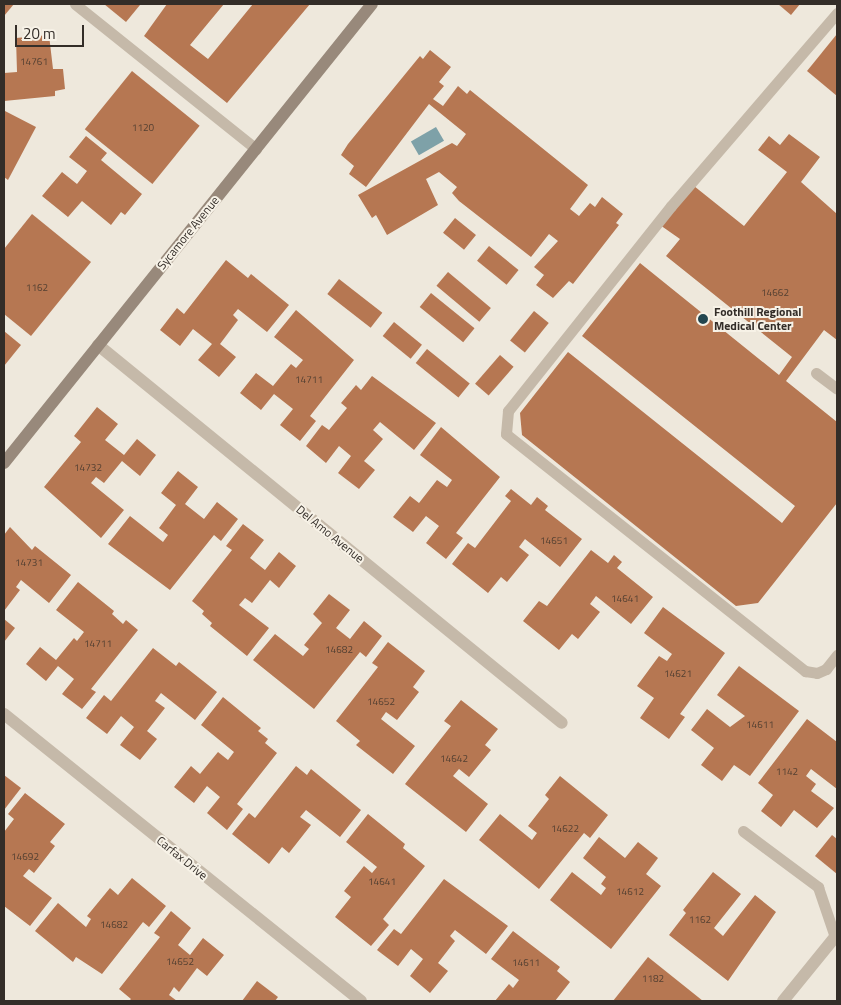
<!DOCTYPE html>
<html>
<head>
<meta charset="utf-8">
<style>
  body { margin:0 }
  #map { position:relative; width:841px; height:1005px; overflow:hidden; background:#eee8dc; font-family:"Titillium Web",sans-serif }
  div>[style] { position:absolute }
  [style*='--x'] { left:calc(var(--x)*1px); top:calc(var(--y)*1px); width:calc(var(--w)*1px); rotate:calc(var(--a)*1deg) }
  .water>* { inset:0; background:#7ea1a8; transform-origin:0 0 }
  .building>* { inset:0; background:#b67752; transform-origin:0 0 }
  .lane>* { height:11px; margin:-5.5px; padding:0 5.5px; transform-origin:5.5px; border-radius:5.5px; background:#c5b9a9 }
  .street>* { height:12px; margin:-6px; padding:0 6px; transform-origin:6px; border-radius:6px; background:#c5b9a9 }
  .secondary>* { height:12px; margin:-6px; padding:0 6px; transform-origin:6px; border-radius:6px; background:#98897b }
  .dots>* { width:14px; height:14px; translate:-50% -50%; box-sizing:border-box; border:2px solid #f7f2e7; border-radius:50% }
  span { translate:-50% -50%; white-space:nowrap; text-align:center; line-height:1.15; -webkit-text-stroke:4px #f7f2e7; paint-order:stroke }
  .number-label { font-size:10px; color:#544032 }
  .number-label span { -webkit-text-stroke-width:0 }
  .street-label { font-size:12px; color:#332d28 }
  .poi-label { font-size:12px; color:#332d28; font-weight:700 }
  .left { translate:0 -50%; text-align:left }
  .frame { position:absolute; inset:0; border:5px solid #332d28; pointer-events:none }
  .scale { position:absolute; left:15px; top:25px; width:69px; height:22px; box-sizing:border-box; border:2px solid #332d28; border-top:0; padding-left:6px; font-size:15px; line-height:18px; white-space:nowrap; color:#332d28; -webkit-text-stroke:4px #f7f2e7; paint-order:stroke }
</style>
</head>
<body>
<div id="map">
  <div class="water">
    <div style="left:436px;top:127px;width:16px;height:29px;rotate:60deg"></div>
  </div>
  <div class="building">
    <div style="clip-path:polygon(4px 4px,14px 4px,4px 16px)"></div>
    <div style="clip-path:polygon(104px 4px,138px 4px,140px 5px,126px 22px)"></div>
    <div style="clip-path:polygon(167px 4px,224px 4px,190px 45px,208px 59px,253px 4px,310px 4px,227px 103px,144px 36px)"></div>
    <div style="clip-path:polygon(778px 4px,800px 4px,791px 15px)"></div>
    <div style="clip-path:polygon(837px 34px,837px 96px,807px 71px)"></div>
    <div style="clip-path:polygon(49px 35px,53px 69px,63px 69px,65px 89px,55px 91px,55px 96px,4px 101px,4px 73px,17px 72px,16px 38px)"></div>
    <div style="clip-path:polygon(430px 50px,451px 67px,439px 82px,444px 86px,433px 99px,443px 106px,458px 86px,467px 94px,470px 90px,588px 185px,570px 209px,579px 216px,590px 203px,595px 207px,602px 197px,623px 214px,616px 223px,619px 225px,573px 284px,569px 281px,553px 298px,536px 285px,544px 275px,534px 267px,558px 241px,549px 234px,531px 257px,459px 201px,452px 193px,457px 187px,439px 172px,426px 179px,438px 205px,387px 235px,376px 215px,372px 218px,358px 195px,452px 143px,457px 146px,466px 134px,429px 104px,366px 187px,349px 174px,354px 166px,341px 155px,348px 144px,420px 56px,423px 59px)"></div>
    <div style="left:132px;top:71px;width:87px;height:75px;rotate:39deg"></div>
    <div style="clip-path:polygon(5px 111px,36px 127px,8px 180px,4px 177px)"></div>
    <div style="clip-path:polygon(789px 134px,820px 157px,801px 182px,837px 214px,837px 340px,824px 330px,786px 381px,837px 422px,837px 503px,758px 603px,736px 606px,522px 435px,520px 413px,568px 352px,782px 523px,795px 506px,582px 336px,640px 263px,779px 375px,792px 357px,666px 256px,680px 239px,660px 225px,694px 186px,744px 226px,787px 172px,758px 150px,769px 136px,780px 145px)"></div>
    <div style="clip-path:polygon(86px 136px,107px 153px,101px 160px,142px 194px,125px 215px,121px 212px,111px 225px,82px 201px,68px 217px,42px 196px,62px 172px,77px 184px,87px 171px,69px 157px)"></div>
    <div style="clip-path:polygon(32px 214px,91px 262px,31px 336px,4px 314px,4px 249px)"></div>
    <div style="left:455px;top:218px;width:27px;height:19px;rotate:39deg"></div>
    <div style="left:489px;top:246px;width:38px;height:19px;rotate:39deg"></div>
    <div style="clip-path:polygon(226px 260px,248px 278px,251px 274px,289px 305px,267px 332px,238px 309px,233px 315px,238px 320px,220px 344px,236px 357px,219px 377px,198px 360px,212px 344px,193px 329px,180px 346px,160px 330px,177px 308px,184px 314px)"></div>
    <div style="left:448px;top:272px;width:56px;height:18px;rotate:40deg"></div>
    <div style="left:339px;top:279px;width:55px;height:19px;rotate:38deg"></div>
    <div style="left:431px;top:293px;width:56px;height:18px;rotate:39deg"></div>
    <div style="clip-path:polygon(296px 310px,354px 360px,310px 416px,316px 421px,300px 441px,280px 425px,293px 409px,274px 394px,261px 410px,240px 393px,256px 373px,273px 386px,291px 364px,296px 368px,303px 360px,274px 337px)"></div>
    <div style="left:534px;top:311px;width:19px;height:38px;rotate:39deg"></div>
    <div style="left:394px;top:322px;width:36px;height:18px;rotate:39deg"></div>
    <div style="clip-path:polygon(4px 331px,21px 345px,4px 366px)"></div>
    <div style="left:427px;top:349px;width:55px;height:18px;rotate:39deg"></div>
    <div style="left:500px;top:355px;width:18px;height:38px;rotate:41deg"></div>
    <div style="clip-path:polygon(372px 376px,436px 423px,414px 450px,380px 422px,373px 430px,383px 439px,364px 461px,375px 470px,359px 489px,338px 473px,351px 456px,339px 446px,326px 463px,306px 446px,322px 425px,329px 430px,347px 408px,341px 403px,356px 385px,361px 390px)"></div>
    <div style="clip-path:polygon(97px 407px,118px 424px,105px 440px,124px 455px,137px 439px,156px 455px,140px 476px,122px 461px,104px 483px,96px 477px,91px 483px,124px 510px,101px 538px,44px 487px,81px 442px,74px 436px)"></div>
    <div style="clip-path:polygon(441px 427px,500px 477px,456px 533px,463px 538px,446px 559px,426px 543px,439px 526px,426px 516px,413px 532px,393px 517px,410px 496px,419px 503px,437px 480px,447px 487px,452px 480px,420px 455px)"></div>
    <div style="clip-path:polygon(178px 471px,198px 487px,185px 504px,204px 519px,217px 502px,238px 519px,221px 541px,214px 535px,170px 590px,108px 544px,130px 516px,163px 542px,168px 535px,159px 528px,176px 505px,161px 493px)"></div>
    <div style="clip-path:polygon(511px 489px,531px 505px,537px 497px,548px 506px,545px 510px,582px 539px,560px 567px,525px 539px,519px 547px,529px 555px,507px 582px,501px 577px,488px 593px,452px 564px,468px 543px,475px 548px,511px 501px,505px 496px)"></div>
    <div style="clip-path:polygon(243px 524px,264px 540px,250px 558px,265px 570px,279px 552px,296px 566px,279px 588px,270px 580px,252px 603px,245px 598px,239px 605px,269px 628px,247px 656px,210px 626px,212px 623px,202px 614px,204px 611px,192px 601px,232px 550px,226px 546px)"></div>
    <div style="clip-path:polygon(10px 527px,32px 550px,35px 546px,71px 575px,49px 603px,21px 580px,16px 587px,20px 590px,4px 611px,4px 535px)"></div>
    <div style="clip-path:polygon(591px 550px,608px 563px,614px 555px,622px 562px,617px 568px,653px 597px,631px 624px,596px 596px,590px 604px,600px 612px,578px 639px,572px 634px,559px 650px,523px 621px,539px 601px,547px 606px)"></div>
    <div style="clip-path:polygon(78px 582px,114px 611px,112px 614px,123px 624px,126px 620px,138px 630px,91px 689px,96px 692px,82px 709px,62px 694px,74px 679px,58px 666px,46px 681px,26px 664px,40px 647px,56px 660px,74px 638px,77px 641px,84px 632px,56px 610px)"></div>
    <div style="clip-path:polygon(329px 594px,350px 610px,336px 628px,350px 639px,364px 621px,382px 636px,366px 657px,360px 652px,314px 709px,253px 660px,275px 634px,303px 656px,309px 649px,304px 645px,322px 623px,313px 614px)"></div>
    <div style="clip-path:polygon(663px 607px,725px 653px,680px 714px,685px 717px,669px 739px,640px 718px,654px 698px,637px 686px,659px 656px,667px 661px,672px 654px,644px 633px)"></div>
    <div style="clip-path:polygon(4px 619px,15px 628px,4px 642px)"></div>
    <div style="clip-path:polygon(388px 642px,425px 671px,413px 687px,419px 692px,397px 720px,386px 712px,381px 719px,415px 746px,393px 774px,356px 745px,360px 741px,336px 721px,378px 667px,372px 663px)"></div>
    <div style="clip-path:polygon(153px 648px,176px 666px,179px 662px,217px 692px,195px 720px,161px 693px,155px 701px,165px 708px,147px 731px,157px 739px,140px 760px,120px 745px,134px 727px,121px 716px,107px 734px,86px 718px,104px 695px,111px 701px)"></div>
    <div style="clip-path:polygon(739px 666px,799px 711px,750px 776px,734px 765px,722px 781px,701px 765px,714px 748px,691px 730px,707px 709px,730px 727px,745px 716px,717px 695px)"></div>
    <div style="clip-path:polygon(223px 697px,261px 728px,258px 731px,268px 739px,265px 743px,277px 753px,237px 804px,243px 809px,227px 830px,207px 813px,220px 797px,207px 786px,194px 803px,174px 787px,191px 766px,200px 774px,218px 752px,228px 760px,234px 752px,201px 725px)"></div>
    <div style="clip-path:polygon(461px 700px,498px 729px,485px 745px,491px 750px,469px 777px,459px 769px,453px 776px,488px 804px,466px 832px,405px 784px,451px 726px,444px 721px)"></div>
    <div style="clip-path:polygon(807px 719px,837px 742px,837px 789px,811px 769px,806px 776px,816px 784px,811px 791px,834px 808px,817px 828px,794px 810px,781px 827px,761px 811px,773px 795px,758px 783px)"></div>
    <div style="clip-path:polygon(296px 766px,307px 775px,311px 769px,361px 810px,340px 837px,306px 810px,300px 817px,311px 825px,289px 853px,282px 847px,269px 864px,232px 834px,249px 813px,255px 818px)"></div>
    <div style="clip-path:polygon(4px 775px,21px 788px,4px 810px)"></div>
    <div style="clip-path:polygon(560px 776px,608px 815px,590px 838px,584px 833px,539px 889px,479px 840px,500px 814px,532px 840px,537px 833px,528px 826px,549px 799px,545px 795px)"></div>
    <div style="clip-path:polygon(25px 793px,65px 824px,50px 842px,55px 846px,34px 873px,29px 869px,23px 876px,52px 898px,30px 926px,4px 906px,4px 832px,14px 819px,8px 814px)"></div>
    <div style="clip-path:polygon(368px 814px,405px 844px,403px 848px,425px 866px,383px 919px,389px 925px,371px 946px,335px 917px,351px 897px,344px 891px,364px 866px,372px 873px,377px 867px,346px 842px)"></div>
    <div style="clip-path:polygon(832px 835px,837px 839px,837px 874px,815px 856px)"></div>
    <div style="clip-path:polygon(599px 837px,625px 858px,638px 842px,658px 858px,646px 874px,661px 886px,611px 949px,550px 900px,572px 872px,601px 895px,606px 888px,601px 884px,606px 877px,583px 858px)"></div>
    <div style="clip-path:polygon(713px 872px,741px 894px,714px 928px,723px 936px,755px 895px,776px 912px,728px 981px,669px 935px,686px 913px,683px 910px)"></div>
    <div style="clip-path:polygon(132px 878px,166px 906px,149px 927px,143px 922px,102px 974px,76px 957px,73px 962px,35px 931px,58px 903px,86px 927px,91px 919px,87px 916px,110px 888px,118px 895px)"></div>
    <div style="clip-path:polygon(444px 879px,508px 926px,486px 954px,455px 930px,450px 936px,455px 941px,438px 963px,448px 971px,430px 993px,410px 976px,423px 959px,411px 949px,398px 966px,377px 950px,394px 929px,401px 934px)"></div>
    <div style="clip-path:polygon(171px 911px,191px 928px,178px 945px,190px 955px,203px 938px,224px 955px,207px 976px,197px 968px,179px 992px,174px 987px,169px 995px,177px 1001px,129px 1001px,131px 999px,119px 989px,160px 937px,154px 933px)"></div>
    <div style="clip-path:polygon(513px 931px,560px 967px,557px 971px,570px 982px,555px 1001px,495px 1001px,509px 984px,513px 988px,519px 980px,491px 959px)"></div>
    <div style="clip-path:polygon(648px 957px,703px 1001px,613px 1001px)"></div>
    <div style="clip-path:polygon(257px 981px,278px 997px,275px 1001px,242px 1001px)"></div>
  </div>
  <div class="lane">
    <div style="--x:75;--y:4;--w:232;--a:38.7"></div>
    <div style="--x:837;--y:13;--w:255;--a:130.7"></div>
    <div style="--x:671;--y:206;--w:262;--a:128.5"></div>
    <div style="--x:508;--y:411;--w:23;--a:95"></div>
    <div style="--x:506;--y:434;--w:382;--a:38.4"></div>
    <div style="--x:805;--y:671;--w:12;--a:9"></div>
    <div style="--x:817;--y:673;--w:10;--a:-24"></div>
    <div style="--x:826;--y:669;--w:18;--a:-52"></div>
    <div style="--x:816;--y:373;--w:26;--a:37"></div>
    <div style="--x:743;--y:831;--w:94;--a:36.7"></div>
    <div style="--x:818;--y:887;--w:53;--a:71.2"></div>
  </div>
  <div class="street">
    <div style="--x:98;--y:345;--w:598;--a:39.17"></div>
    <div style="--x:4;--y:714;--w:458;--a:38.8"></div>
    <div style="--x:783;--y:1001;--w:82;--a:-50.9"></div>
    <div style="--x:835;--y:937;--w:3;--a:45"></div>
  </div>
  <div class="secondary">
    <div style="--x:4;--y:463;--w:588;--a:-51.28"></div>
  </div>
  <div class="dots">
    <div style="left:703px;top:319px;background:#23464f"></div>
  </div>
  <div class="number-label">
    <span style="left:34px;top:62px">14761</span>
    <span style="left:143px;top:128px">1120</span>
    <span style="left:37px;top:288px">1162</span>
    <span style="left:775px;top:293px">14662</span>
    <span style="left:309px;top:380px">14711</span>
    <span style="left:88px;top:468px">14732</span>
    <span style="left:554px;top:541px">14651</span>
    <span style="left:29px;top:563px">14731</span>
    <span style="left:625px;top:599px">14641</span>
    <span style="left:98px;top:644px">14711</span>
    <span style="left:339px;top:650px">14682</span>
    <span style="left:678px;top:674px">14621</span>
    <span style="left:381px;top:702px">14652</span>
    <span style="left:760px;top:725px">14611</span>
    <span style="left:454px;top:759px">14642</span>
    <span style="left:787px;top:772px">1142</span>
    <span style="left:565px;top:829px">14622</span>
    <span style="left:25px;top:857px">14692</span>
    <span style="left:382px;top:882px">14641</span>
    <span style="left:630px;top:892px">14612</span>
    <span style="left:700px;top:920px">1162</span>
    <span style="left:114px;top:925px">14682</span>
    <span style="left:180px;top:962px">14652</span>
    <span style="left:526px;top:963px">14611</span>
    <span style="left:653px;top:979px">1182</span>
  </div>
  <div class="street-label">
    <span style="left:188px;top:233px;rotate:-51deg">Sycamore Avenue</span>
    <span style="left:330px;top:534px;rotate:39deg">Del Amo Avenue</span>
    <span style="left:182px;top:858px;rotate:39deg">Carfax Drive</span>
  </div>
  <div class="poi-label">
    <span class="left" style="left:714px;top:319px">Foothill Regional<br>Medical Center</span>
  </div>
  <div class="frame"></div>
  <div class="scale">20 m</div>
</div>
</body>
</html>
